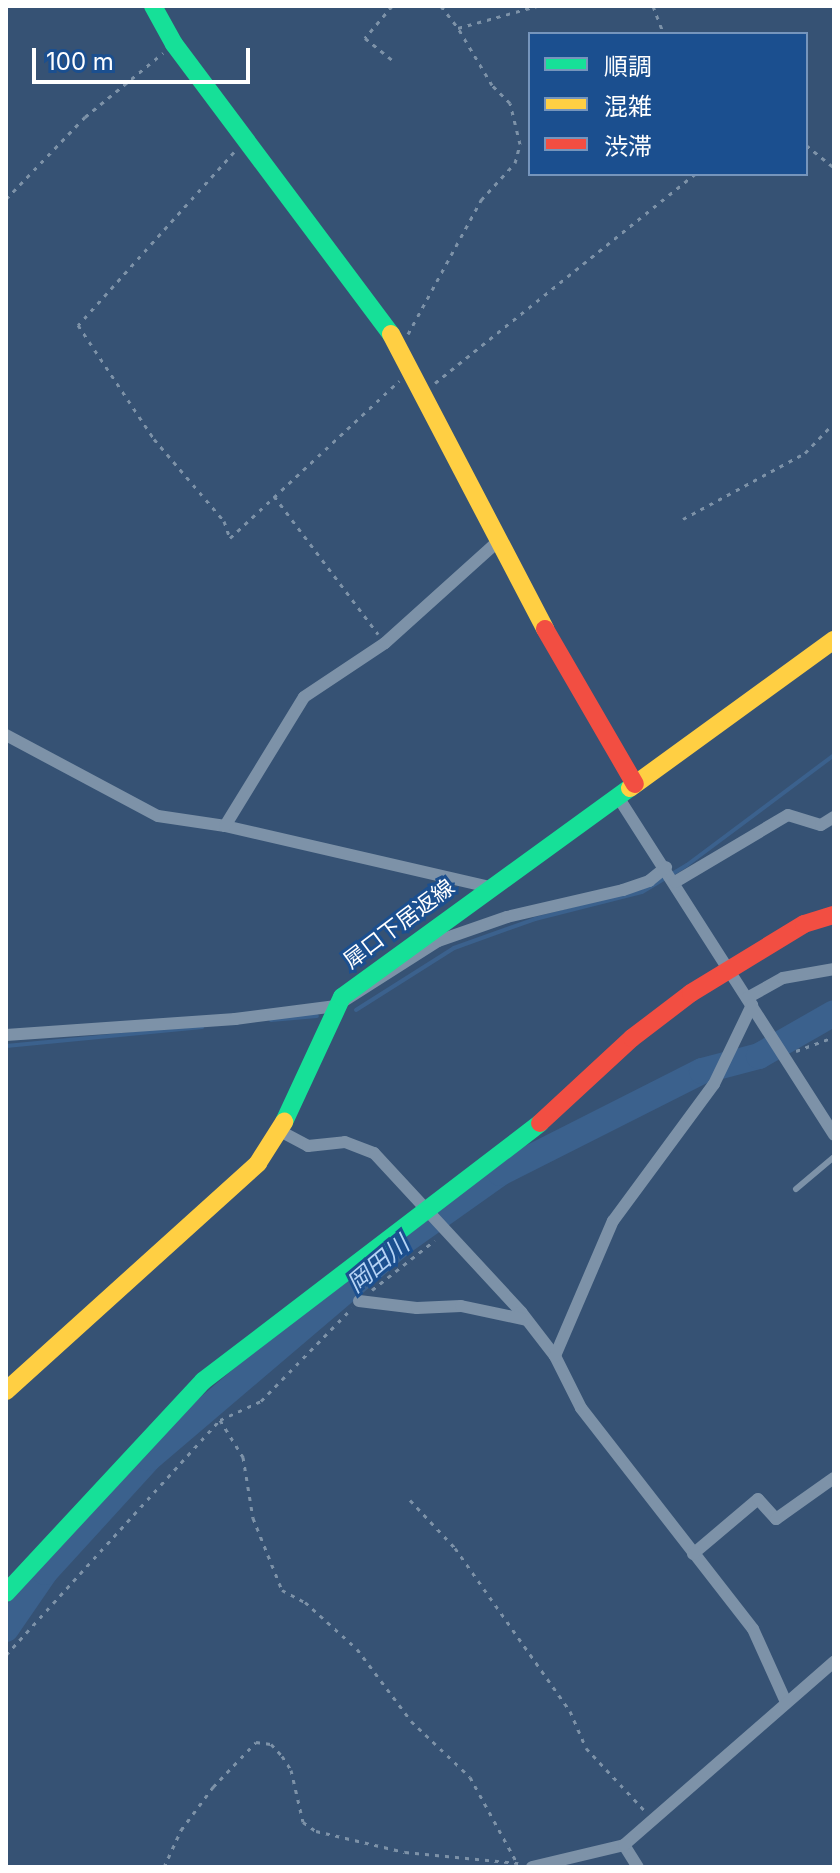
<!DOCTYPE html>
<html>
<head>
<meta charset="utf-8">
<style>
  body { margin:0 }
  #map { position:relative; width:840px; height:1873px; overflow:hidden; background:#365274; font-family:Inter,"Noto Sans JP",sans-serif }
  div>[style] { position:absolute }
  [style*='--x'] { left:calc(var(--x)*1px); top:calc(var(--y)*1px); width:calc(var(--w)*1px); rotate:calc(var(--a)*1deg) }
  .stream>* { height:4px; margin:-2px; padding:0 2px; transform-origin:2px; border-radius:2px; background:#3b618d }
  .river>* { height:26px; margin:-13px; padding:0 13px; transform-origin:13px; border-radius:13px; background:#3b618d }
  .path>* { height:3px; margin-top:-1.5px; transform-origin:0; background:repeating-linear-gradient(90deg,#7d92a8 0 4px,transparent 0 10px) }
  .lane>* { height:6px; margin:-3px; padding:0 3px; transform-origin:3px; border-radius:3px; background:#7d92a8 }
  .street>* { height:12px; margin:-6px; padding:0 6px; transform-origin:6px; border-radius:6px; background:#7d92a8 }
  .fast>* { height:18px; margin:-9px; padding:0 9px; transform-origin:9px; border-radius:9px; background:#16e098 }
  .slow>* { height:18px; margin:-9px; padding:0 9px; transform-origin:9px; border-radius:9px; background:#ffcf43 }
  .jam>* { height:18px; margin:-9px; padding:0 9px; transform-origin:9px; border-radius:9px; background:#f24e42 }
  span { translate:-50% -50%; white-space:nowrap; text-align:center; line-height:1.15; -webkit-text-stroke:6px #1b4f8f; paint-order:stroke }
  .street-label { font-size:22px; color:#fff }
  .water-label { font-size:24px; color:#b5d3f5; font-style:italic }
  .frame { position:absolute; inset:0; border:8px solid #fff; pointer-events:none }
  .legend { position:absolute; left:528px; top:32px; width:280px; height:144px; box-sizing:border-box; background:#1b4f8f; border:2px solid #7695bc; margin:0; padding:10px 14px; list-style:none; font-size:24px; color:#fff }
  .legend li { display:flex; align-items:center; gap:16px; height:40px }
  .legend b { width:40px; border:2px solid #7695bc }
  .scale { position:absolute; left:32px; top:48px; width:218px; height:36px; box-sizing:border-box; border:4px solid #fff; border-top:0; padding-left:10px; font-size:24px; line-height:28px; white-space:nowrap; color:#fff; -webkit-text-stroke:6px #1b4f8f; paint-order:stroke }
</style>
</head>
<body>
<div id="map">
  <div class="stream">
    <div style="--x:356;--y:1010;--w:116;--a:-32.3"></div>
    <div style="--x:454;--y:948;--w:86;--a:-19.7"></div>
    <div style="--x:535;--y:919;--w:110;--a:-14.2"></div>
    <div style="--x:642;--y:892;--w:52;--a:-31"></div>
    <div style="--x:687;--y:865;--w:184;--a:-36.8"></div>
    <div style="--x:271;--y:1020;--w:46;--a:-5"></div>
    <div style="--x:6;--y:1046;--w:197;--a:-5.5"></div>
  </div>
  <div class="river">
    <div style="--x:6;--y:1629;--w:69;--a:-55.6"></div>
    <div style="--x:45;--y:1572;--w:154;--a:-47.6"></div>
    <div style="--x:149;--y:1458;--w:333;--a:-40.4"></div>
    <div style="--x:403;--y:1242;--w:119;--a:-35.4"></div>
    <div style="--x:500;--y:1173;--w:226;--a:-26.8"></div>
    <div style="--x:702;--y:1071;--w:59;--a:-14.7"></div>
    <div style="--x:759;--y:1056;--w:86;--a:-29.8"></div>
  </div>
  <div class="path">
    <div style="--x:392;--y:6;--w:42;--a:130.2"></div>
    <div style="--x:365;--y:38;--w:36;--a:39"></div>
    <div style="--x:441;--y:6;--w:28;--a:52"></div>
    <div style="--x:458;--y:28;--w:82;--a:-15.6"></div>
    <div style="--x:653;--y:6;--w:30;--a:69"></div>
    <div style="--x:806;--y:145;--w:36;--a:39"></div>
    <div style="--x:234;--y:152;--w:233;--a:132"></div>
    <div style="--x:78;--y:325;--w:137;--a:56.3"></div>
    <div style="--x:154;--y:439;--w:108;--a:49.5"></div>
    <div style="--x:224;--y:521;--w:18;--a:71"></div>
    <div style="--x:230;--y:538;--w:231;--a:-42.9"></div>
    <div style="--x:6;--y:199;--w:114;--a:-46.1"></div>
    <div style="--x:85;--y:117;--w:101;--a:-39.4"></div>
    <div style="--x:408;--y:334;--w:153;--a:-61.4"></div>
    <div style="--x:481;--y:200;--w:50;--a:-47.4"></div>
    <div style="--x:515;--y:163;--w:20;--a:-75"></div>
    <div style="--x:520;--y:144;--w:42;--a:-103.7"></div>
    <div style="--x:510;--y:103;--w:25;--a:-135"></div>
    <div style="--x:492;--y:85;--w:66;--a:-120.8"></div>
    <div style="--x:435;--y:383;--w:334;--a:-38.8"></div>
    <div style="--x:274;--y:496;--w:173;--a:53"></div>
    <div style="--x:683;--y:519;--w:139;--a:-28.4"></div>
    <div style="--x:805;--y:453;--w:42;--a:-46"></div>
    <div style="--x:796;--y:1051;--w:40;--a:-20.2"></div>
    <div style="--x:372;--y:1290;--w:80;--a:-38.4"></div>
    <div style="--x:220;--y:1420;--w:44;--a:58.1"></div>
    <div style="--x:243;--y:1457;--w:62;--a:80.7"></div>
    <div style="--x:253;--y:1518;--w:78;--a:68.1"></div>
    <div style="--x:282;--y:1590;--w:26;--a:28"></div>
    <div style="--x:305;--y:1602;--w:70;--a:42.1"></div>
    <div style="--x:357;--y:1649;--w:90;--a:53.1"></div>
    <div style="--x:411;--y:1721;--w:81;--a:43.5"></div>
    <div style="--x:470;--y:1777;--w:98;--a:61.3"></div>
    <div style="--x:410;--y:1500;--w:66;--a:46.8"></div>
    <div style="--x:455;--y:1548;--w:199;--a:54.8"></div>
    <div style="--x:570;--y:1711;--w:40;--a:66.6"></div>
    <div style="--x:586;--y:1748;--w:86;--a:46.9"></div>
    <div style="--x:6;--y:1655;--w:318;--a:-47.7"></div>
    <div style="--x:220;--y:1420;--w:45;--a:-24.9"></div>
    <div style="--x:261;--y:1401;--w:130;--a:-45.6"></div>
    <div style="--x:164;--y:1867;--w:41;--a:-65.3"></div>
    <div style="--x:181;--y:1830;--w:54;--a:-53.3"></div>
    <div style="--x:213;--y:1787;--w:62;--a:-46.3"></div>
    <div style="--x:256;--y:1742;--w:15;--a:8"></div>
    <div style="--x:271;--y:1744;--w:16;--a:47"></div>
    <div style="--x:282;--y:1756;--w:17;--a:57"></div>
    <div style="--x:291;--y:1770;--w:53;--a:77"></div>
    <div style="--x:303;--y:1822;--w:16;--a:35"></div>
    <div style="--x:316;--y:1831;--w:91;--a:13.3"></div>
    <div style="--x:405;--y:1852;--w:114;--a:5.6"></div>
  </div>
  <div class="lane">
    <div style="--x:796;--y:1189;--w:50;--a:-40.1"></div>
  </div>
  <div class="street">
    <div style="--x:6;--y:735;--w:172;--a:28.1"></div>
    <div style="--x:158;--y:816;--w:68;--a:8.5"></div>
    <div style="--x:225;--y:826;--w:272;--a:13"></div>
    <div style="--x:618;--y:797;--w:401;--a:57.4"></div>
    <div style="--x:225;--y:826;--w:151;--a:-58.5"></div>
    <div style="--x:304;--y:697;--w:97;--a:-33.7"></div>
    <div style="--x:385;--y:643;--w:151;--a:-42"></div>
    <div style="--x:675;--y:882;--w:131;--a:-30.7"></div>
    <div style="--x:788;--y:815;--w:34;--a:17"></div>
    <div style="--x:821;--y:825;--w:15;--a:-32"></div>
    <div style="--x:747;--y:998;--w:41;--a:-29.1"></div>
    <div style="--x:783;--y:978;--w:52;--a:-10"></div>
    <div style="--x:6;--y:1035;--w:230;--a:-4"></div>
    <div style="--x:235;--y:1019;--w:102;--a:-7.3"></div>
    <div style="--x:336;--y:1006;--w:121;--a:-32.5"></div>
    <div style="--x:438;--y:941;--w:73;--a:-19.2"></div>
    <div style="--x:507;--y:917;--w:119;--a:-13.1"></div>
    <div style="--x:623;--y:890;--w:28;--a:-19"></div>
    <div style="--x:649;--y:881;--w:22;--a:-39"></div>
    <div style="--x:280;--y:1131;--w:32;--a:28"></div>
    <div style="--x:308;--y:1146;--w:37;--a:-6"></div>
    <div style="--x:345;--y:1142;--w:31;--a:21"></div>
    <div style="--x:374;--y:1153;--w:217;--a:47.2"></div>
    <div style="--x:521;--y:1312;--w:56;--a:52.3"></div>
    <div style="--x:555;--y:1356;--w:58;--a:63.4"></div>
    <div style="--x:581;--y:1408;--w:280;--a:52.1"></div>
    <div style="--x:753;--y:1629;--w:80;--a:65.7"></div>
    <div style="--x:359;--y:1301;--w:58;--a:6.9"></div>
    <div style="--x:417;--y:1308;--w:44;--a:-2.6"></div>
    <div style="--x:461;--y:1306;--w:67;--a:12"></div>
    <div style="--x:555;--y:1356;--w:147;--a:-66.8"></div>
    <div style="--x:613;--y:1221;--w:170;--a:-53.6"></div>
    <div style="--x:714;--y:1084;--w:88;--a:-64.3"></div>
    <div style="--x:693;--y:1554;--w:85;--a:-40.2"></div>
    <div style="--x:758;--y:1499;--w:27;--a:48"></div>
    <div style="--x:776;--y:1519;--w:71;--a:-35.3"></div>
    <div style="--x:624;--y:1845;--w:26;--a:58"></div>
    <div style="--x:532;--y:1867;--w:95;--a:-13.4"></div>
    <div style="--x:624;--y:1845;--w:279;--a:-41.1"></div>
  </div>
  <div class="fast">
    <div style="--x:153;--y:6;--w:43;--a:61.1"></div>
    <div style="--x:174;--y:44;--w:362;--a:53.2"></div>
    <div style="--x:284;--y:1122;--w:138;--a:-65.1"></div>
    <div style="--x:342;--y:997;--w:356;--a:-36"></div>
    <div style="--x:6;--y:1593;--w:289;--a:-47.1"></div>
    <div style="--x:203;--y:1381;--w:424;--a:-37.4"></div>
  </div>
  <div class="slow">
    <div style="--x:391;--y:334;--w:333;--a:62.4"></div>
    <div style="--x:630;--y:788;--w:252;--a:-36"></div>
    <div style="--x:6;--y:1391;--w:340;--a:-42.1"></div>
    <div style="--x:258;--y:1163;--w:49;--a:-57.6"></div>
  </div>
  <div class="jam">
    <div style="--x:545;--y:629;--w:179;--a:59.9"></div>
    <div style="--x:540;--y:1123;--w:125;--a:-42.7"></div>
    <div style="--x:632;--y:1038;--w:74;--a:-37.3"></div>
    <div style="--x:691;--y:993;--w:132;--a:-31.4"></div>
    <div style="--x:804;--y:924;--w:31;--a:-17"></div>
  </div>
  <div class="street-label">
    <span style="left:399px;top:924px;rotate:-37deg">犀口下居返線</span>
  </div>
  <div class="water-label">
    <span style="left:378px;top:1264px;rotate:-40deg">岡田川</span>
  </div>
  <div class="frame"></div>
  <ul class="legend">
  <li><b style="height:10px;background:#16e098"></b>順調</li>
  <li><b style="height:10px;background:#ffcf43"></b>混雑</li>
  <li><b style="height:10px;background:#f24e42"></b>渋滞</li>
  </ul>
  <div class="scale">100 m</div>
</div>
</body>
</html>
